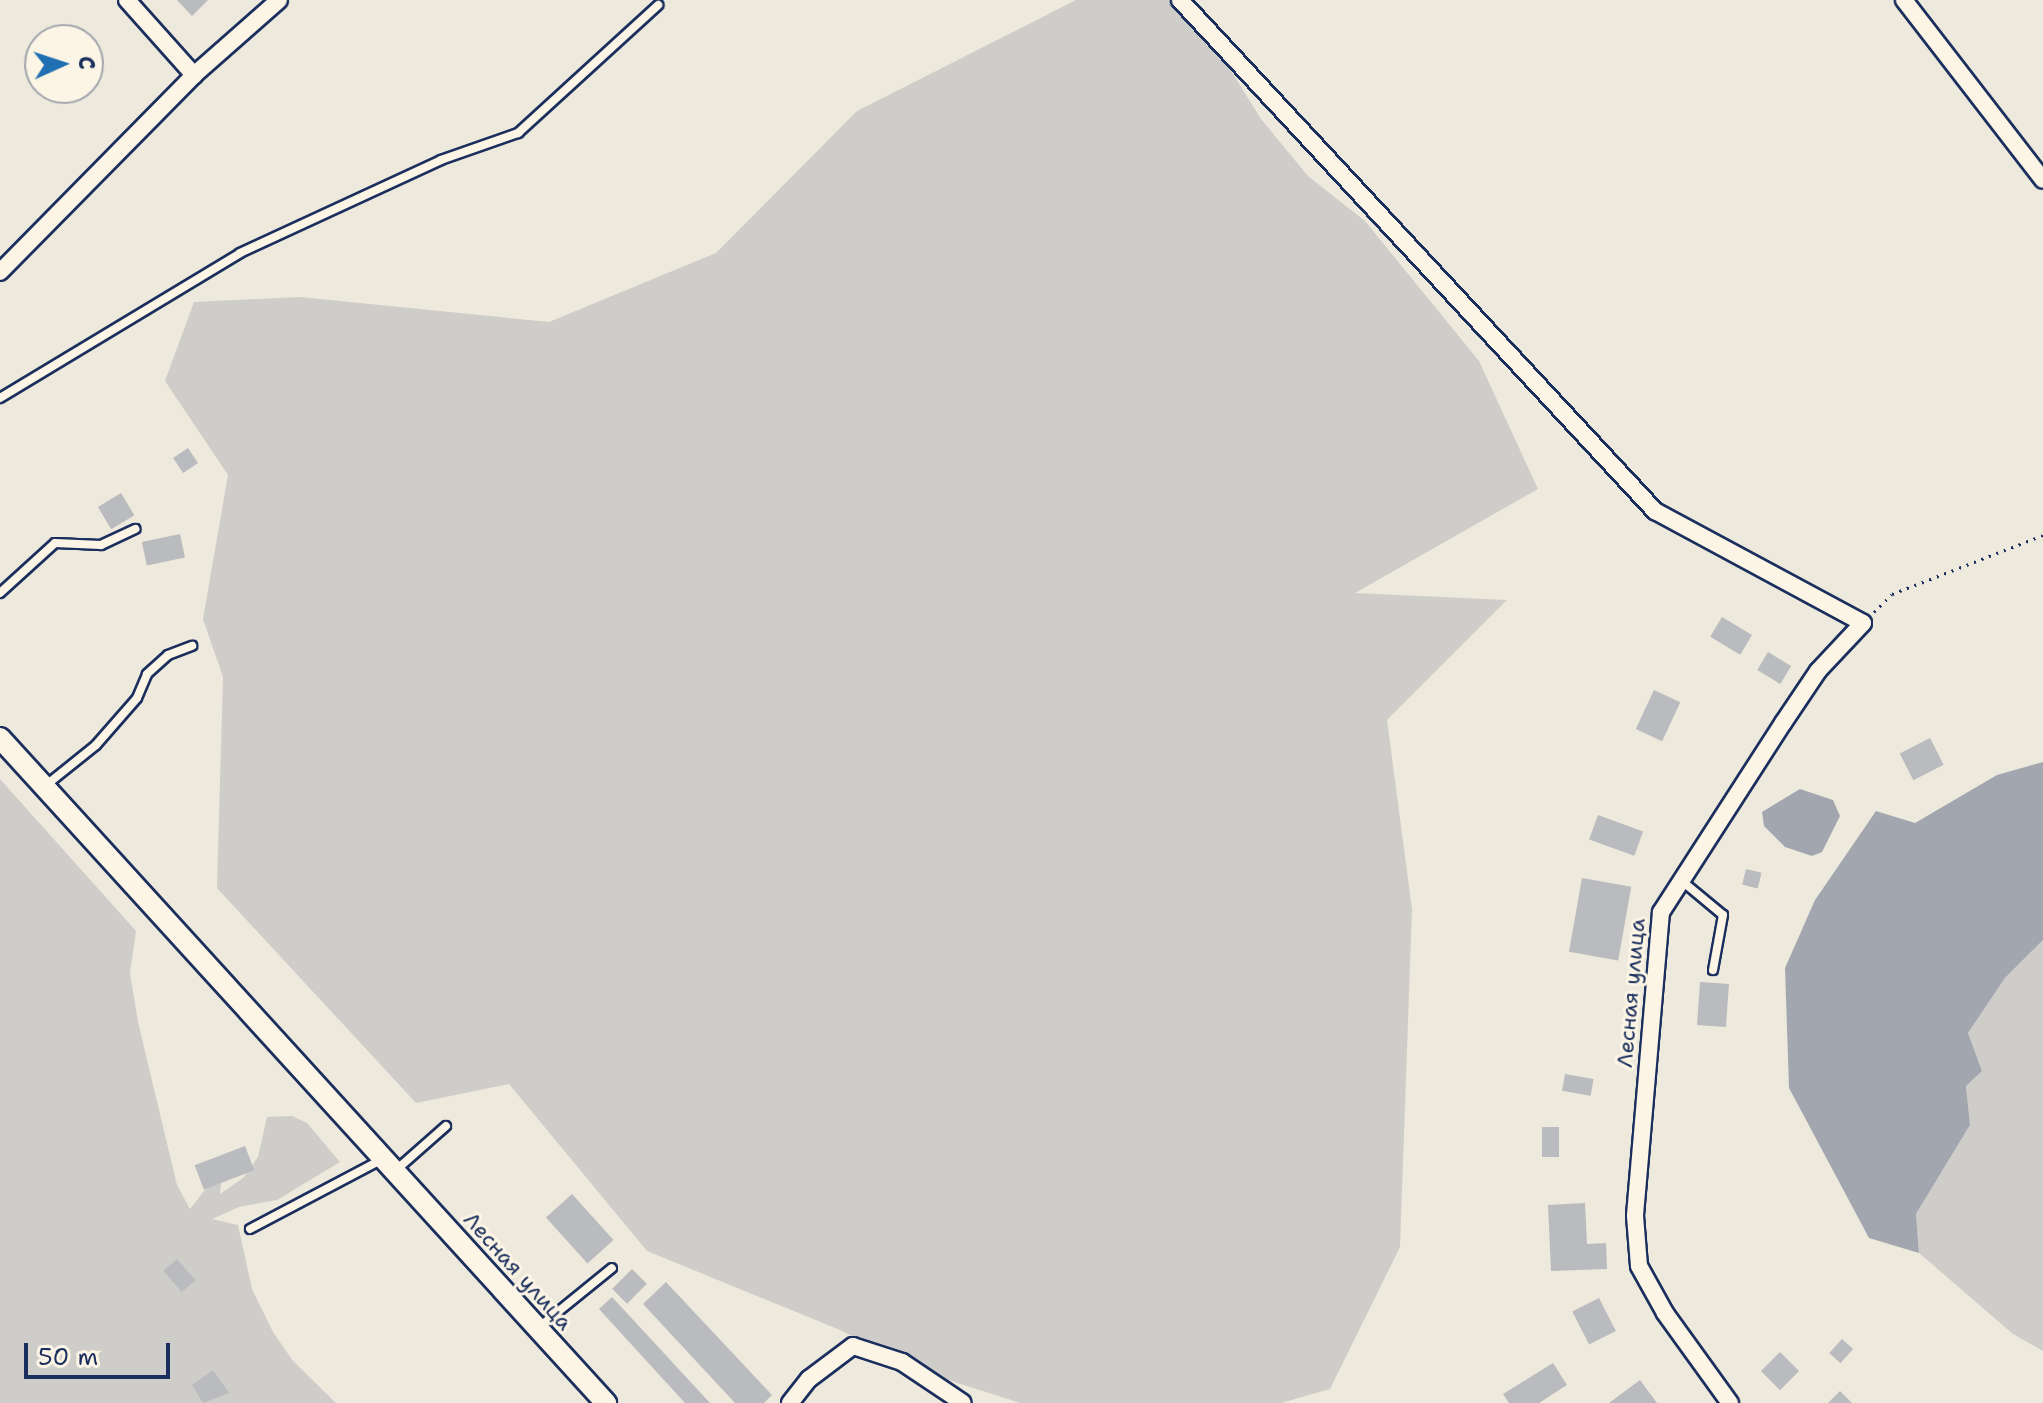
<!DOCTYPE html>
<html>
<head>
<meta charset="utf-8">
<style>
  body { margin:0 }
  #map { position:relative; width:2043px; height:1403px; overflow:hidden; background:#eee9dd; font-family:"Shantell Sans",sans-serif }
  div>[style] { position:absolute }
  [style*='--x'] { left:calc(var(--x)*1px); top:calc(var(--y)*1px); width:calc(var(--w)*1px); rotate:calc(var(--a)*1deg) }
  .green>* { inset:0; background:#cfcdca }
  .water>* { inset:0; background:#a2a7af }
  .building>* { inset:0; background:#babbbe; transform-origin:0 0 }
  .path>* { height:3px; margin-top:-1.5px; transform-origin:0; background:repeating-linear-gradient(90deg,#1b2f5e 0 2px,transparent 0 8px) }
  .roads { filter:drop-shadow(2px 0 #1b2f5e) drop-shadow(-2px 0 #1b2f5e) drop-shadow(0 2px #1b2f5e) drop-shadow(0 -2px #1b2f5e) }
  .service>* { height:8px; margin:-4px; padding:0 4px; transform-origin:4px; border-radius:4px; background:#fcf5e5 }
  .minor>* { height:16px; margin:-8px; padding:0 8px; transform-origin:8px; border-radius:8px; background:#fcf5e5 }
  .tertiary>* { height:20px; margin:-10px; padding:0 10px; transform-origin:10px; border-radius:10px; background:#fcf5e5 }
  span { translate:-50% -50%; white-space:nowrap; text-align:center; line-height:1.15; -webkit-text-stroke:6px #fcf5e5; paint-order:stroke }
  .street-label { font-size:22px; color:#1b2f5e }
  .north { position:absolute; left:24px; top:24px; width:80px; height:80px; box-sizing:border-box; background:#fcf5e5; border:2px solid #a2a6af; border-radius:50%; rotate:87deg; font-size:22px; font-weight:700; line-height:32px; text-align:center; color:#1b2f5e }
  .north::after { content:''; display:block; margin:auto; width:28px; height:36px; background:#1f6fb2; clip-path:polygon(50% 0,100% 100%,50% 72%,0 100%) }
  .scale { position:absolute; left:24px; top:1343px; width:146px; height:36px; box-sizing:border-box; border:4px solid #1b2f5e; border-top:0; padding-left:10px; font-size:24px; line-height:28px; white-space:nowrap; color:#1b2f5e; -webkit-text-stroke:6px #fcf5e5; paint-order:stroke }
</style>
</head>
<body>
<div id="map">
  <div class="green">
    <div style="clip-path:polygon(1076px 0,1187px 0,1261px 119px,1308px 176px,1365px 221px,1479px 361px,1538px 489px,1355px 593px,1507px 600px,1387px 720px,1412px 909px,1400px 1247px,1330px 1389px,1281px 1403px,1020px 1403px,923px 1372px,840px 1330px,647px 1251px,509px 1084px,416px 1103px,217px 888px,223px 677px,203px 619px,228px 475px,165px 381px,194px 302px,300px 297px,549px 322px,716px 253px,857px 111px)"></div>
    <div style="clip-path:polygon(0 779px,136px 931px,130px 973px,138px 1022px,177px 1185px,190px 1209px,223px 1167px,220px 1194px,243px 1178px,258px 1157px,267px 1117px,292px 1116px,307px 1123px,340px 1162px,277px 1200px,239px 1207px,212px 1219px,238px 1225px,252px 1289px,273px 1332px,293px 1361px,336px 1403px,0 1403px)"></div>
    <div style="clip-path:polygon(2043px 940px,2043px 1351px,2013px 1334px,1919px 1253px,1916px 1214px,1970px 1125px,1966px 1086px,1982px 1071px,1968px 1033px,2005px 978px)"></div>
  </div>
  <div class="water">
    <div style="clip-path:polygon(2043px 762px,2043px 940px,2005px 978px,1968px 1033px,1982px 1071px,1966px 1086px,1970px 1125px,1916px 1214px,1919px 1253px,1869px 1238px,1789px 1088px,1785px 968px,1815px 900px,1876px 811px,1915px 823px,1997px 775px)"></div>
    <div style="clip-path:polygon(1800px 789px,1833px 800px,1840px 816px,1822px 852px,1812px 856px,1785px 847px,1764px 826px,1762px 812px)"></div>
  </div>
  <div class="building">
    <div style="clip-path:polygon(177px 0,208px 0,192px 16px)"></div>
    <div style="left:188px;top:448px;width:18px;height:18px;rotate:56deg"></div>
    <div style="left:121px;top:493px;width:26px;height:27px;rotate:59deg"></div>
    <div style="left:180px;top:534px;width:24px;height:39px;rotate:78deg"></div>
    <div style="left:1722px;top:617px;width:35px;height:23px;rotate:31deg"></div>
    <div style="left:1768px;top:652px;width:27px;height:21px;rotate:31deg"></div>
    <div style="left:1654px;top:690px;width:29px;height:43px;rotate:25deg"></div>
    <div style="left:1930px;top:738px;width:30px;height:34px;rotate:63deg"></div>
    <div style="left:1598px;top:815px;width:48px;height:26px;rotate:20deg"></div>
    <div style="left:1746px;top:869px;width:16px;height:16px;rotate:14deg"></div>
    <div style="left:1582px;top:878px;width:50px;height:75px;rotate:10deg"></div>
    <div style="left:1700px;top:982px;width:29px;height:43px;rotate:4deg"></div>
    <div style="left:1565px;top:1074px;width:29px;height:17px;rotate:10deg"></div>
    <div style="left:1542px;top:1127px;width:17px;height:30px"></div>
    <div style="left:245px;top:1146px;width:26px;height:54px;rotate:69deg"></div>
    <div style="left:572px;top:1194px;width:62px;height:35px;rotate:48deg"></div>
    <div style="clip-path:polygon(1585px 1203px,1587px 1244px,1606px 1243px,1607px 1269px,1551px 1271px,1548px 1205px)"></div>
    <div style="left:177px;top:1259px;width:28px;height:18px;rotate:49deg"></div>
    <div style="left:632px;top:1269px;width:21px;height:28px;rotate:45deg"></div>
    <div style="clip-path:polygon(666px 1282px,772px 1395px,764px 1403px,735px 1403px,643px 1304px)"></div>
    <div style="clip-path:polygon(612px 1297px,710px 1403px,685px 1403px,599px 1309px)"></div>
    <div style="left:1599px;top:1298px;width:37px;height:30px;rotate:63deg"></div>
    <div style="left:1842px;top:1339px;width:15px;height:19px;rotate:42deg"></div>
    <div style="left:1780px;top:1352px;width:27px;height:27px;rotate:45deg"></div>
    <div style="clip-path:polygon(1553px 1363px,1567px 1385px,1539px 1403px,1509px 1403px,1503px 1394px)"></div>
    <div style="clip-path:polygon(213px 1370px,229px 1393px,203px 1403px,192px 1385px)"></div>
    <div style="clip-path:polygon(1640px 1380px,1657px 1403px,1609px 1403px)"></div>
    <div style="clip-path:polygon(1840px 1391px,1852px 1403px,1828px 1403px)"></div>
  </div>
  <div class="path">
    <div style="--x:1874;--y:612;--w:25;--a:-45"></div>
    <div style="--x:1892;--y:594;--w:162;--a:-21.3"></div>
  </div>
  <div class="roads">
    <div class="service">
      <div style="--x:0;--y:398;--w:280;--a:-31.1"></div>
      <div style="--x:240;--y:253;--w:221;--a:-24.8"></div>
      <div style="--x:441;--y:160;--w:82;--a:-19.3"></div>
      <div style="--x:518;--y:133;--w:190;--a:-42.4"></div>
      <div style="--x:0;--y:593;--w:74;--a:-42.3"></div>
      <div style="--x:55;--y:543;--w:46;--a:2.5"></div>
      <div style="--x:101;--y:545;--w:38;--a:-25"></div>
      <div style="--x:45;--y:786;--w:65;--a:-38.8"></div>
      <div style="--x:96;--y:745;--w:62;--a:-48.9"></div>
      <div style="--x:137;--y:698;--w:26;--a:-67"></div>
      <div style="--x:147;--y:674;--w:28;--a:-42"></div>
      <div style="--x:168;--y:655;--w:26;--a:-21"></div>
      <div style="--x:1682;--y:881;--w:53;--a:39.7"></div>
      <div style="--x:1723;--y:915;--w:56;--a:100.3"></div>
      <div style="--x:395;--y:1171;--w:68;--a:-41.4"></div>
      <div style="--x:250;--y:1229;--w:150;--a:-27.8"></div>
      <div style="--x:538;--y:1328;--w:95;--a:-39"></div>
    </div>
    <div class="minor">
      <div style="--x:127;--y:0;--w:101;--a:48.2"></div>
      <div style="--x:1180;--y:0;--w:698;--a:47.09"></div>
      <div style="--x:1655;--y:511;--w:236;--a:28.3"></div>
      <div style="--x:1863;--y:623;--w:66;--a:133.2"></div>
      <div style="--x:1818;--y:671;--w:63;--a:123.9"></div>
      <div style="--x:1783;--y:723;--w:225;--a:122.8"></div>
      <div style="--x:1661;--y:912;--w:305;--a:94.9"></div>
      <div style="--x:1635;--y:1216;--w:50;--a:85.4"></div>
      <div style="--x:1639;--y:1266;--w:54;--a:61"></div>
      <div style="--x:1665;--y:1313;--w:111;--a:54.2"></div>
      <div style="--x:1904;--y:0;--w:227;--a:52.3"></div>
      <div style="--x:0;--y:272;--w:276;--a:-45.4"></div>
      <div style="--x:194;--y:75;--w:113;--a:-41.4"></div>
      <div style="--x:790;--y:1403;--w:31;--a:-52"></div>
      <div style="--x:809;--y:1379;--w:55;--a:-36.9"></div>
      <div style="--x:853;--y:1346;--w:52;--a:18.1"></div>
      <div style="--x:902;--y:1362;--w:73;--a:33.9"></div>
    </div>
    <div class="tertiary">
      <div style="--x:0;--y:738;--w:900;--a:47.66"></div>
    </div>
  </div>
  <div class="street-label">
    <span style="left:1631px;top:993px;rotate:-85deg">Лесная улица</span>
    <span style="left:518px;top:1271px;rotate:48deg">Лесная улица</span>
  </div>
  <div class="north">С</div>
  <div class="scale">50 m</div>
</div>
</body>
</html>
